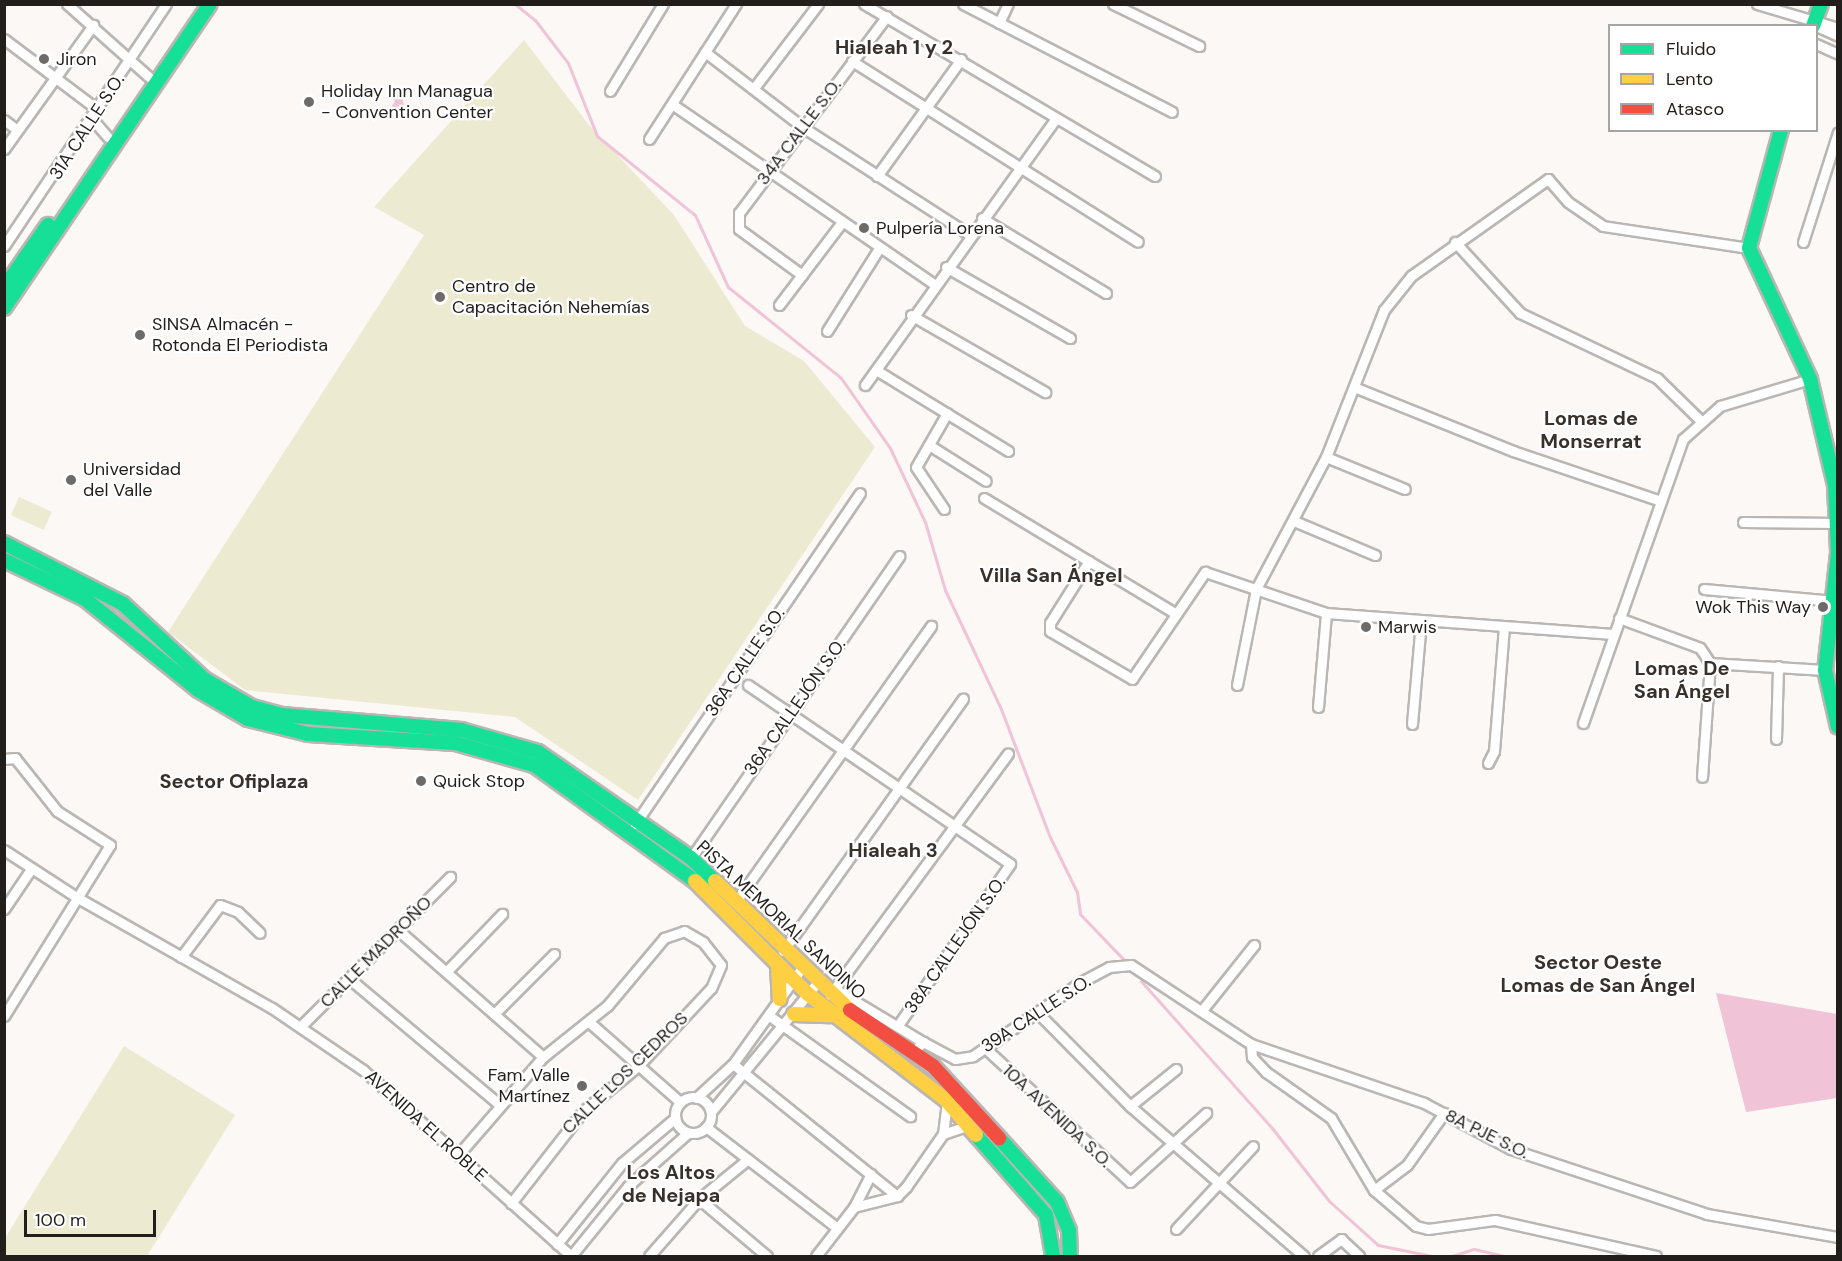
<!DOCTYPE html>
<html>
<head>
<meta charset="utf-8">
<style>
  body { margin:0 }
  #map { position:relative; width:1842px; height:1261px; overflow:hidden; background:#fbf8f6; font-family:"DM Sans",sans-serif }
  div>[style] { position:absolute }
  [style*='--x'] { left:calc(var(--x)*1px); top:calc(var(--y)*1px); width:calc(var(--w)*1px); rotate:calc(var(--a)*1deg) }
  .green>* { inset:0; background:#ecebd2; transform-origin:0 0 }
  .water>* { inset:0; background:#f0c4d6 }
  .stream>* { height:3px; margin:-1.5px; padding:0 1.5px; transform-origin:1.5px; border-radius:1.5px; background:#f0c4d6 }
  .roads { filter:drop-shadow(2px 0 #bab6b4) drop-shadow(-2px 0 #bab6b4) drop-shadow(0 2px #bab6b4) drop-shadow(0 -2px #bab6b4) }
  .street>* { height:9px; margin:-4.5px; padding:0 4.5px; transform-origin:4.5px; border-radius:4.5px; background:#fefefe }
  .street>.ring { margin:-4.5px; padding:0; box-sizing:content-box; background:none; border:9px solid #fefefe; border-radius:50% }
  .fast>* { height:14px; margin:-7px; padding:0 7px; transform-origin:7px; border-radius:7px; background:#16e098 }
  .slow>* { height:14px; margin:-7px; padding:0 7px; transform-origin:7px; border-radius:7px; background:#ffcf43 }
  .jam>* { height:14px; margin:-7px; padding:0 7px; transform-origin:7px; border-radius:7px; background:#f24e42 }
  .dots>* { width:16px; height:16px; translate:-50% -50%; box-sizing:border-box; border:3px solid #fff; border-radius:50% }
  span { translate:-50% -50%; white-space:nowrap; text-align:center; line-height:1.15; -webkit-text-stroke:4.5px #fff; paint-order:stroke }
  .poi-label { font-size:18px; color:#221e1c }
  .left { translate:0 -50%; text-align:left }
  .right { translate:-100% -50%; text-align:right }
  .street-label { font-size:18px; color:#221e1c }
  .neighbourhood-label { font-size:20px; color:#38302b; font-weight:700 }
  .frame { position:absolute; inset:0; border:6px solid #221e1c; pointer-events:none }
  .legend { position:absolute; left:1608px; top:24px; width:210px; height:108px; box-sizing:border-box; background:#fff; border:2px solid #a7a5a4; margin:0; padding:8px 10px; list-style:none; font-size:18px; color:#221e1c }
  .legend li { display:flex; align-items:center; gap:12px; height:30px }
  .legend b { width:30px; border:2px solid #a7a5a4 }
  .scale { position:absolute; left:24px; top:1210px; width:132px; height:27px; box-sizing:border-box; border:3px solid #221e1c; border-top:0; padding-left:8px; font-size:18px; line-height:21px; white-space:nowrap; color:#221e1c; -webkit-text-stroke:4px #fff; paint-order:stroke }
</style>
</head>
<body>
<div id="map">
  <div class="green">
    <div style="clip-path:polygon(524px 40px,589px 125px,674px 215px,745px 326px,804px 361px,875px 447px,638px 800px,515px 717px,245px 690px,168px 632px,424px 235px,374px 207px)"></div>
    <div style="left:19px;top:497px;width:36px;height:20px;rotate:24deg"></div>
    <div style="clip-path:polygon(124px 1046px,235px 1115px,147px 1256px,5px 1256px,5px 1238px)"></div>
  </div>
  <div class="water">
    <div style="clip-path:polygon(391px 85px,401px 91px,404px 105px,398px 114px,390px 109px,395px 101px,387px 95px)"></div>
    <div style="clip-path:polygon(1716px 993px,1837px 1014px,1837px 1098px,1746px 1112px)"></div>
  </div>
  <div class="stream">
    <div style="--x:515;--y:4;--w:26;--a:39"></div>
    <div style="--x:535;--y:20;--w:54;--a:52.5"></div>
    <div style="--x:568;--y:63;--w:79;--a:68.3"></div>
    <div style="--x:597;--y:136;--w:126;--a:38.9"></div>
    <div style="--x:695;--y:215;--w:79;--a:65.4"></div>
    <div style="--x:728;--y:287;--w:145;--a:38.8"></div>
    <div style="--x:841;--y:378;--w:85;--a:55"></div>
    <div style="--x:890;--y:448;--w:82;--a:64.7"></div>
    <div style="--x:925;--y:522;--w:71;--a:73.6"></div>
    <div style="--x:945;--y:590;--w:132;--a:64.8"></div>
    <div style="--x:1001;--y:709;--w:137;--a:69.1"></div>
    <div style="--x:1050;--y:837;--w:61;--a:63.9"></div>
    <div style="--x:1077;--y:892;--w:22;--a:82"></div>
    <div style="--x:1080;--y:914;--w:66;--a:46.2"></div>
    <div style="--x:1141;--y:981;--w:197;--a:48.3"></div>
    <div style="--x:1272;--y:1128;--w:93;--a:52"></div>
    <div style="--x:1329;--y:1201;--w:66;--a:41.9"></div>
    <div style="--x:1378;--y:1245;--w:55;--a:11.5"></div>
    <div style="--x:1452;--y:1256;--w:23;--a:-18"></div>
    <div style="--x:1474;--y:1249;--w:31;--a:13"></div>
  </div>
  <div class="roads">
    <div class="street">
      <div style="--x:67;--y:4;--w:110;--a:41.7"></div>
      <div style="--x:864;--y:4;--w:338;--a:30.6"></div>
      <div style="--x:963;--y:4;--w:235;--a:27.3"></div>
      <div style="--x:1113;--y:4;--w:96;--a:26"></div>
      <div style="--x:1757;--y:4;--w:84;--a:16.5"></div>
      <div style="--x:999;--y:23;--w:21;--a:-65"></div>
      <div style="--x:1816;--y:26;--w:24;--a:24"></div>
      <div style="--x:4;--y:39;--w:116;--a:37"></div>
      <div style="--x:1816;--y:44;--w:24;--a:24"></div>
      <div style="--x:705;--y:52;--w:125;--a:37.5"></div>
      <div style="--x:804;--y:128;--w:197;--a:32.8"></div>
      <div style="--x:852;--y:61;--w:338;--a:32.3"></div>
      <div style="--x:754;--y:88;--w:106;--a:-52.7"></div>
      <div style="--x:610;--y:91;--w:102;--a:-58.7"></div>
      <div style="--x:672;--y:104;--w:318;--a:34.5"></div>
      <div style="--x:4;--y:120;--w:15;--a:37"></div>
      <div style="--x:93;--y:120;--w:23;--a:49"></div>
      <div style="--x:649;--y:139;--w:161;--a:-57.2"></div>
      <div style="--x:4;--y:149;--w:153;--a:-54.3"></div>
      <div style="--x:877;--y:176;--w:144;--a:-54.3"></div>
      <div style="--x:982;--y:218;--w:145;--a:31.2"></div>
      <div style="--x:1455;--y:242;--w:96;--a:47.5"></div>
      <div style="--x:1520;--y:313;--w:152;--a:25.4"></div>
      <div style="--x:1657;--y:378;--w:60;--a:44.3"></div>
      <div style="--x:1803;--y:242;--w:115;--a:-72.3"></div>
      <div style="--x:4;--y:246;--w:291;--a:-56.2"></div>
      <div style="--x:946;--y:267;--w:143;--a:29.8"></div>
      <div style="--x:802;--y:275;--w:78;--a:-143.9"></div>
      <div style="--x:739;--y:229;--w:16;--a:-90"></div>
      <div style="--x:739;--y:213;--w:246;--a:-53.1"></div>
      <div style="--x:779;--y:305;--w:104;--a:-52.8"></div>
      <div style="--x:911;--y:315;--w:155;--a:29.9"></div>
      <div style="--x:827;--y:331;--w:99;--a:-57.8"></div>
      <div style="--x:876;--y:370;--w:155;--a:31.5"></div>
      <div style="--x:865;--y:385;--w:328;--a:-54.4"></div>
      <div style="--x:1354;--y:387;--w:171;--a:21.9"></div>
      <div style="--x:1513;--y:451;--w:153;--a:18.7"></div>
      <div style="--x:929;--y:445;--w:67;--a:32.3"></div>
      <div style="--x:1326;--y:457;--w:85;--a:22.1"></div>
      <div style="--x:984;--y:498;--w:224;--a:31.1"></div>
      <div style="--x:944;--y:509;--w:50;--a:-123.7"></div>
      <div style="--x:916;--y:467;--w:62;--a:-60.1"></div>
      <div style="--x:1294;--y:521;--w:88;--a:22.8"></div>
      <div style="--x:1743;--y:522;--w:94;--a:0.6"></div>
      <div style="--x:1089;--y:561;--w:73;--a:122.2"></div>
      <div style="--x:1050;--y:623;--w:8;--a:90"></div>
      <div style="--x:1050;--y:631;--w:95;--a:30.3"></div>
      <div style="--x:1132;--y:679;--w:130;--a:-55.7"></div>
      <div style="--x:1205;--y:572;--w:128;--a:18.7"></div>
      <div style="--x:1326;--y:613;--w:288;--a:4.2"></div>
      <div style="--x:1704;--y:589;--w:131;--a:5.3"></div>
      <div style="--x:1619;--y:618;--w:86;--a:20.3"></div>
      <div style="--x:1700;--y:648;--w:18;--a:56"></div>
      <div style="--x:1710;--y:663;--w:114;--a:94"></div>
      <div style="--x:1710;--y:663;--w:115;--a:3.5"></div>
      <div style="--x:748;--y:685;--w:317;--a:34.3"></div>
      <div style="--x:1010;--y:864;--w:196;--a:124.8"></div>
      <div style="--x:1237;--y:685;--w:98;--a:-78.8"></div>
      <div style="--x:1256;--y:589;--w:149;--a:-62.1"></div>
      <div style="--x:1326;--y:457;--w:158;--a:-68.5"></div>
      <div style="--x:1384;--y:310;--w:43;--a:-51.5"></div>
      <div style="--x:1411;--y:276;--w:168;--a:-35.3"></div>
      <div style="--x:1548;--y:179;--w:30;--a:49"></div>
      <div style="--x:1568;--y:202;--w:42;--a:34.4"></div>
      <div style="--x:1603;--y:226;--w:148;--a:8.6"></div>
      <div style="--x:1318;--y:707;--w:94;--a:-85.1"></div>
      <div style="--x:1583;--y:723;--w:301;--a:-70.6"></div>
      <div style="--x:1683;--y:439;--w:50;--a:-41.7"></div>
      <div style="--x:1720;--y:406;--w:94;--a:-16.7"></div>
      <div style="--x:1412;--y:724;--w:103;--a:-85"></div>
      <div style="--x:1776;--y:739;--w:73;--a:-88.4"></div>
      <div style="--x:4;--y:759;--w:11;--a:-5"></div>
      <div style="--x:15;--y:758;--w:68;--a:51.6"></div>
      <div style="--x:57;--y:811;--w:63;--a:32.7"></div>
      <div style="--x:110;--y:845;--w:201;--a:121.8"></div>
      <div style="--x:1488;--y:763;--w:13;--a:-63"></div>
      <div style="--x:1494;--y:751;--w:123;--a:-85.4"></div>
      <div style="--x:635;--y:824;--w:400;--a:-55.8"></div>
      <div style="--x:4;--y:850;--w:88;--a:33"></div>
      <div style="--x:78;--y:898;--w:223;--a:29.6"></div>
      <div style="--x:272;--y:1008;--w:110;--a:34.3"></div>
      <div style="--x:363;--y:1070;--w:279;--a:41.8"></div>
      <div style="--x:691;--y:858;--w:367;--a:-55.4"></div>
      <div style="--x:737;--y:900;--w:336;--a:-54.7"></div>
      <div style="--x:4;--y:909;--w:48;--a:-56"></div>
      <div style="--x:398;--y:930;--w:193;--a:41.2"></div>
      <div style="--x:783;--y:951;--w:310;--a:-54.5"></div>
      <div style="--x:181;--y:957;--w:65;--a:-53.1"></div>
      <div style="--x:220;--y:905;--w:19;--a:21"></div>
      <div style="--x:238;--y:912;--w:30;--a:44"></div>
      <div style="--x:446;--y:972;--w:81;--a:-46"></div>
      <div style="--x:351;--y:980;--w:194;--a:40"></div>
      <div style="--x:835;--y:989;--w:103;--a:31.1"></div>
      <div style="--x:830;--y:995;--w:300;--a:-53.6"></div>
      <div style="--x:1203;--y:1009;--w:82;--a:-51.4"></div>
      <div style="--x:1037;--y:1012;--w:132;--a:45.3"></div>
      <div style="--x:1130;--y:1106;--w:230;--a:40.8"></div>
      <div style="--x:494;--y:1014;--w:85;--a:-45"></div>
      <div style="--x:771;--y:1017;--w:171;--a:35.5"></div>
      <div style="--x:589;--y:1022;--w:121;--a:41.3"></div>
      <div style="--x:301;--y:1026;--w:211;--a:-45"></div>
      <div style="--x:1251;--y:1044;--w:13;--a:86"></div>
      <div style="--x:1252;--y:1057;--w:21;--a:47"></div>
      <div style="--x:1266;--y:1072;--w:80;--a:35.3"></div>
      <div style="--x:1331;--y:1118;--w:84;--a:59.2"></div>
      <div style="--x:1374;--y:1190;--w:55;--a:40.6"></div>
      <div style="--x:1416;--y:1226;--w:12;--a:14"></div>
      <div style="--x:1428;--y:1229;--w:68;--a:-7.7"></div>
      <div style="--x:1495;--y:1220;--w:165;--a:12.6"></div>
      <div style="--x:985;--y:1048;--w:197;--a:42.7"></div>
      <div style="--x:1130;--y:1182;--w:103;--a:-42.2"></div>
      <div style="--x:912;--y:1053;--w:16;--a:-45"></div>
      <div style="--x:923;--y:1042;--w:36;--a:28"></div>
      <div style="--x:955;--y:1059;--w:18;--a:-9"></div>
      <div style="--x:973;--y:1056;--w:131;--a:-34.4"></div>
      <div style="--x:1081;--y:982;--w:32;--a:-28"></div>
      <div style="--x:1109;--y:967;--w:22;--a:-5"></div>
      <div style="--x:1131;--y:965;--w:144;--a:33.4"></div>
      <div style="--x:1251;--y:1044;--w:183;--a:18.8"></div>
      <div style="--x:1424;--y:1103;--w:98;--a:27.9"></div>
      <div style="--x:1511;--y:1149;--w:206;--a:18.3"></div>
      <div style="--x:1707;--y:1214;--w:133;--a:10"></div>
      <div style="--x:733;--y:1064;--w:211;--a:38.8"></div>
      <div class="ring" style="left:675px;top:1097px;width:27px;height:27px"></div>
      <div style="--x:696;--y:1098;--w:50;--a:-42.6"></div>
      <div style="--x:733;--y:1064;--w:117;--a:-54.4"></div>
      <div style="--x:1130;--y:1106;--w:59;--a:-38.8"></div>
      <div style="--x:711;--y:1112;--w:167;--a:-50.6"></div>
      <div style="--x:706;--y:1127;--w:165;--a:37.6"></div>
      <div style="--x:943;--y:1134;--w:28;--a:-19"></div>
      <div style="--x:458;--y:1155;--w:130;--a:-49.1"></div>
      <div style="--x:543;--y:1057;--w:82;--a:-38.6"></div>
      <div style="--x:607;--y:1006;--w:89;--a:-50"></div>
      <div style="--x:664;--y:938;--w:21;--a:-19"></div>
      <div style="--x:684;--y:931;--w:22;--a:30"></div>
      <div style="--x:703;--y:942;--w:29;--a:52"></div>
      <div style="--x:721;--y:965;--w:25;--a:113"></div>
      <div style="--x:711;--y:988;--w:107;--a:133.1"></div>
      <div style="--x:638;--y:1066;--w:71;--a:140.7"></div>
      <div style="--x:583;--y:1111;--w:117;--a:128"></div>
      <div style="--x:1374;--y:1190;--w:41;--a:-37.1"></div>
      <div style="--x:1407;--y:1165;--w:64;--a:-54.6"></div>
      <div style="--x:699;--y:1199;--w:89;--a:40"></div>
      <div style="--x:854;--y:1207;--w:37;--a:-63"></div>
      <div style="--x:1176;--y:1229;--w:113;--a:-47.1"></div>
      <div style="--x:557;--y:1244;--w:104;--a:-51.3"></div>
      <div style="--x:622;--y:1163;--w:70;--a:-40.3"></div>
      <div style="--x:571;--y:1256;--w:90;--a:-50.8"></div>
      <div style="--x:628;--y:1186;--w:80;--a:-41.5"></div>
      <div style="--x:649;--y:1256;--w:76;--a:-48.7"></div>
      <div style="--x:699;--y:1199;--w:63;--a:-39.2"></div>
      <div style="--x:816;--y:1256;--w:62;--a:-52.2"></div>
      <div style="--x:854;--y:1207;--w:44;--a:-14.3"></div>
      <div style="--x:897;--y:1196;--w:13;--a:-45"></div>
      <div style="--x:906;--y:1187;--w:65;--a:-55.1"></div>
      <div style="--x:943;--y:1134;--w:31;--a:-83"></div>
      <div style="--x:1318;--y:1256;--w:29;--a:-36"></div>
      <div style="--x:1341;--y:1239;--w:25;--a:43"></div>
    </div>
    <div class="fast">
      <div style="--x:1813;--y:26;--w:23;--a:-70"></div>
      <div style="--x:1781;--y:130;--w:122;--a:105.2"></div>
      <div style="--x:1749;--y:248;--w:145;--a:65"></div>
      <div style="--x:1810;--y:379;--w:109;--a:76.7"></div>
      <div style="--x:1835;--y:485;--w:65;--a:87.4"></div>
      <div style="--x:4;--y:288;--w:77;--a:-55.1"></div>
      <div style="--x:4;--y:308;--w:367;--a:-55.9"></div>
      <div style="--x:4;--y:543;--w:134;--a:27.1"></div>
      <div style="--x:123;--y:604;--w:110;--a:42.8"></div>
      <div style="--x:204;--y:679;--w:56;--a:30.3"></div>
      <div style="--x:252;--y:707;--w:31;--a:15"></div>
      <div style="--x:282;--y:715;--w:180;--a:4.8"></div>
      <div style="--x:461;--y:730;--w:80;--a:15.9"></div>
      <div style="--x:538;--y:752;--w:186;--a:34.7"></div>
      <div style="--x:691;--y:858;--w:33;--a:44"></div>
      <div style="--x:1838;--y:553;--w:118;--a:96.3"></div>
      <div style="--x:1825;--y:670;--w:58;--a:77.2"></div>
      <div style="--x:4;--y:560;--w:90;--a:25.7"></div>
      <div style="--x:85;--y:599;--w:145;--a:38.8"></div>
      <div style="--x:198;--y:690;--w:58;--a:30.1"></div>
      <div style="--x:248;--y:719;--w:62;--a:14"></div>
      <div style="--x:308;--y:734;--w:147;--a:3.5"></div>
      <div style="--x:455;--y:743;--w:82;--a:15.6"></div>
      <div style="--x:534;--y:765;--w:198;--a:35.8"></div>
      <div style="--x:976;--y:1135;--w:106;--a:48.8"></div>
      <div style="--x:1046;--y:1215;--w:42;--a:80.3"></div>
      <div style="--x:999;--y:1138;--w:86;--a:47.8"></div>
      <div style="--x:1057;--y:1202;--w:30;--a:67"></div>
      <div style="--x:1069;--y:1230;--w:26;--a:88"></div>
    </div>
    <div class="slow">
      <div style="--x:695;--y:881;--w:160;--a:45"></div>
      <div style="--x:808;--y:994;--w:174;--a:37.5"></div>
      <div style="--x:946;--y:1100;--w:46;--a:49.4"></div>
      <div style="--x:715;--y:881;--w:187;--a:43.7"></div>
      <div style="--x:778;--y:966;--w:33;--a:87"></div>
      <div style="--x:794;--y:1014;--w:36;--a:2"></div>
    </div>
    <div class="jam">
      <div style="--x:850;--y:1010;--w:100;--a:34"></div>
      <div style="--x:933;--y:1066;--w:98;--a:47.5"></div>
    </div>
  </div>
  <div class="dots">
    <div style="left:44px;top:59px;background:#6e6a68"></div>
    <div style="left:309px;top:102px;background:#6e6a68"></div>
    <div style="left:864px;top:228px;background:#6e6a68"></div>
    <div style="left:440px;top:297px;background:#6e6a68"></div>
    <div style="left:140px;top:335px;background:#6e6a68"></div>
    <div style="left:71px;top:480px;background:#6e6a68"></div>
    <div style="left:1823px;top:607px;background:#6e6a68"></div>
    <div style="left:1366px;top:627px;background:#6e6a68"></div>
    <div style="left:421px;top:781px;background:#6e6a68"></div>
    <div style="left:582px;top:1086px;background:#6e6a68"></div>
  </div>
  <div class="poi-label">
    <span class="left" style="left:56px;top:59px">Jiron</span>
    <span class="left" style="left:321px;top:102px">Holiday Inn Managua<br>- Convention Center</span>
    <span class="left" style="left:876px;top:228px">Pulpería Lorena</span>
    <span class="left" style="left:452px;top:297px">Centro de<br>Capacitación Nehemías</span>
    <span class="left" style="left:152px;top:335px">SINSA Almacén -<br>Rotonda El Periodista</span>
    <span class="left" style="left:83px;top:480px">Universidad<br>del Valle</span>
    <span class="right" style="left:1811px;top:607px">Wok This Way</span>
    <span class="left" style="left:1378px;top:627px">Marwis</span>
    <span class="left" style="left:433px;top:781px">Quick Stop</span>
    <span class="right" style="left:570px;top:1086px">Fam. Valle<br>Martínez</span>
  </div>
  <div class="street-label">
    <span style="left:87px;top:127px;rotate:-57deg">31A CALLE S.O.</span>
    <span style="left:799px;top:132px;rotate:-53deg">34A CALLE S.O.</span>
    <span style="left:745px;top:662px;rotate:-56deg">36A CALLE S.O.</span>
    <span style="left:795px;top:707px;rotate:-55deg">36A CALLEJÓN S.O.</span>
    <span style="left:781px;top:920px;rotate:43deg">PISTA MEMORIAL SANDINO</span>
    <span style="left:955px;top:945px;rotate:-55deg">38A CALLEJÓN S.O.</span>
    <span style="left:376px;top:952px;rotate:-45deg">CALLE MADROÑO</span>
    <span style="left:1036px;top:1014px;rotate:-33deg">39A CALLE S.O.</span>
    <span style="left:625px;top:1073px;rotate:-44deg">CALLE LOS CEDROS</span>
    <span style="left:1057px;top:1116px;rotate:43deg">10A AVENIDA S.O.</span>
    <span style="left:426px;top:1126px;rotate:42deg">AVENIDA EL ROBLE</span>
    <span style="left:1487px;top:1134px;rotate:26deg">8A PJE S.O.</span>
  </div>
  <div class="neighbourhood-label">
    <span style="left:894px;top:47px">Hialeah 1 y 2</span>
    <span style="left:1591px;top:430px">Lomas de<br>Monserrat</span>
    <span style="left:1051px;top:575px">Villa San Ángel</span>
    <span style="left:1682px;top:680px">Lomas De<br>San Ángel</span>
    <span style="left:234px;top:781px">Sector Ofiplaza</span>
    <span style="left:893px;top:850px">Hialeah 3</span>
    <span style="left:1598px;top:974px">Sector Oeste<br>Lomas de San Ángel</span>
    <span style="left:671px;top:1184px">Los Altos<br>de Nejapa</span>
  </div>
  <div class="frame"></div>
  <ul class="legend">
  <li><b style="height:8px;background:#16e098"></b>Fluido</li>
  <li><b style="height:8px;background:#ffcf43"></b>Lento</li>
  <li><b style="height:8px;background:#f24e42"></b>Atasco</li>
  </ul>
  <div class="scale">100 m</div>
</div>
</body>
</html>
